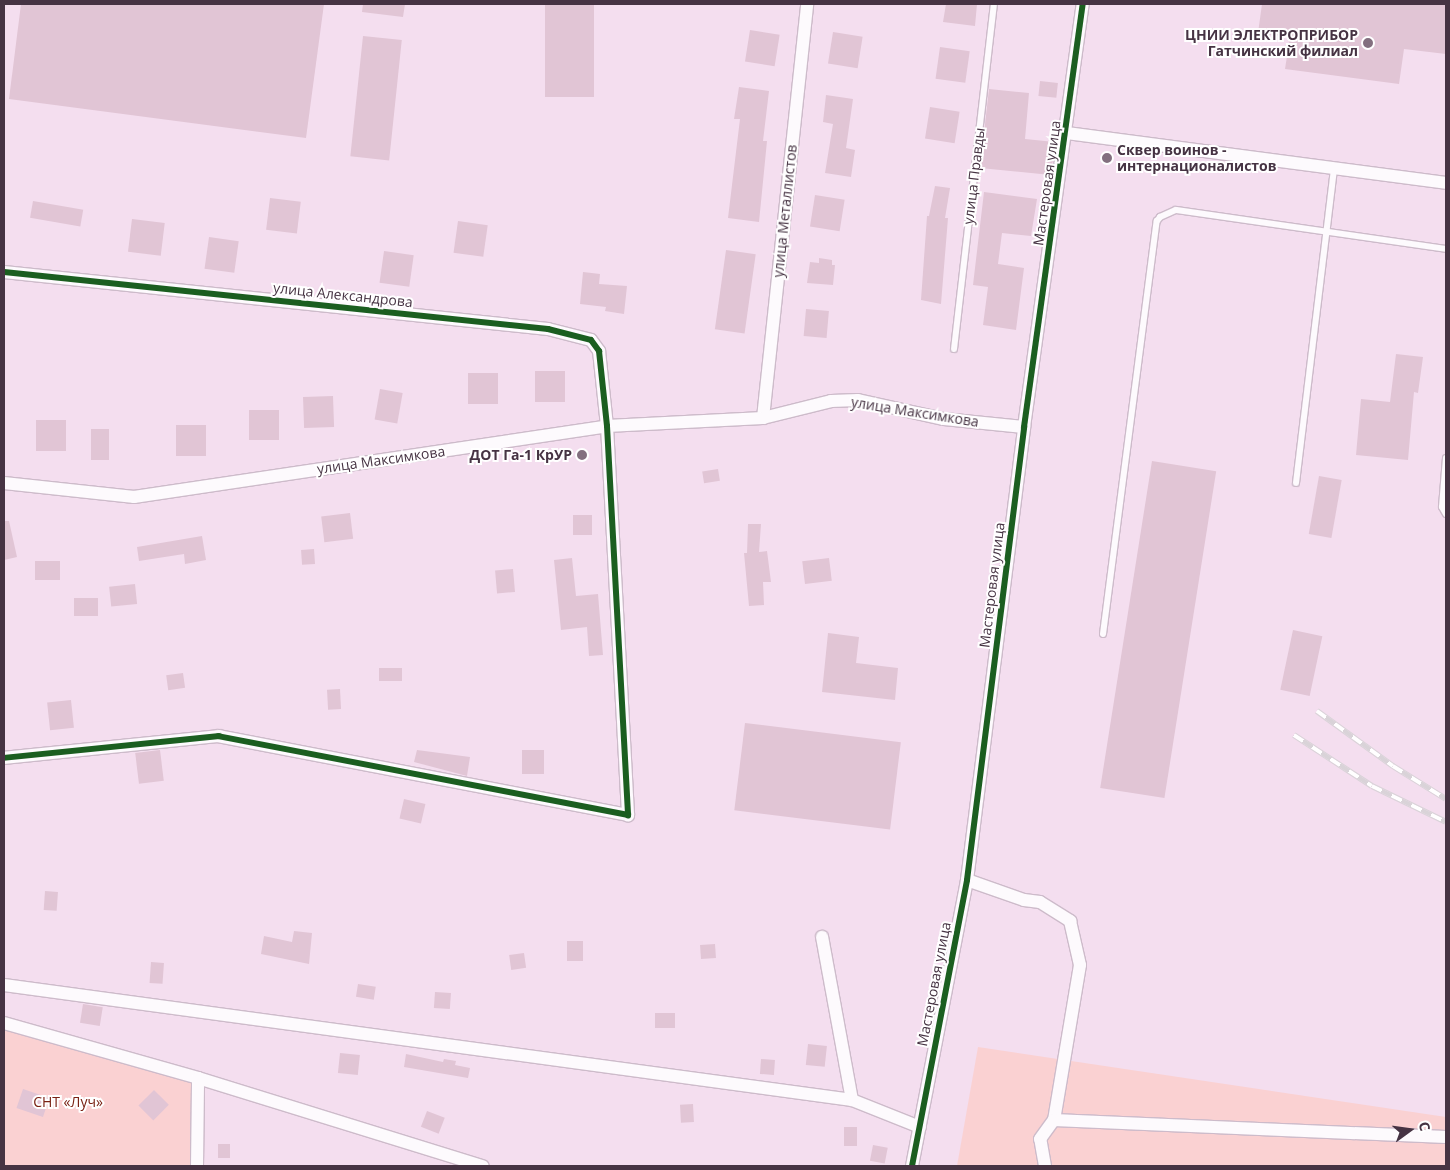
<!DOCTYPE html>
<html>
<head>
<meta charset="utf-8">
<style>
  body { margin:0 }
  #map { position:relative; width:1450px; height:1170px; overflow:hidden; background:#f4deef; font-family:"Open Sans",sans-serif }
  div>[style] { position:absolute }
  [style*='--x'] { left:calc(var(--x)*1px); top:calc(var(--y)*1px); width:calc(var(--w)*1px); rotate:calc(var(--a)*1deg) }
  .green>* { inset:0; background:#fad1d2 }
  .building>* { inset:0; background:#e1c5d5; transform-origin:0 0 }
  .roads { filter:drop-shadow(1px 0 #cdbbca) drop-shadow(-1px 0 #cdbbca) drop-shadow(0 1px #cdbbca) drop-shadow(0 -1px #cdbbca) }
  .lane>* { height:6px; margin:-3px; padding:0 3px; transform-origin:3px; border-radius:3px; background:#fdfafd }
  .street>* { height:12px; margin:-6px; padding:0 6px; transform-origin:6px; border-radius:6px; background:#fdfafd }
  .rail>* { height:5.5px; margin-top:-2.75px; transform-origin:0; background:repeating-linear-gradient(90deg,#fff 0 11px,#d9d3d8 0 22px); box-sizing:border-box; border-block:1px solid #d9d3d8 }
  .cycleway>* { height:6px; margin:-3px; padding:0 3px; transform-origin:3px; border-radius:3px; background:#1b5e20 }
  .dots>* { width:14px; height:14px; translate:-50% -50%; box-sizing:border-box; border:2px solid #fff; border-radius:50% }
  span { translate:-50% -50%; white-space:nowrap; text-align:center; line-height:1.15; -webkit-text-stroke:4px #fff; paint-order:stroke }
  .poi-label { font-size:14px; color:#463343; font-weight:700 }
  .right { translate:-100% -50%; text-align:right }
  .left { translate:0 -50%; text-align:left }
  .street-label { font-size:14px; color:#463343 }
  .park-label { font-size:14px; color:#792113 }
  .frame { position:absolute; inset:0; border:5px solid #463343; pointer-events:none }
  .north { position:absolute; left:1385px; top:1105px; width:50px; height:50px; -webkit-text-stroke:4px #fff; paint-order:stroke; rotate:76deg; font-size:14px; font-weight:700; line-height:20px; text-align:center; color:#463343 }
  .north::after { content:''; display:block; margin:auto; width:18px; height:22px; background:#463343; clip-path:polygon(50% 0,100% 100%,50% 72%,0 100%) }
</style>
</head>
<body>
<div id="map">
  <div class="green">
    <div style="clip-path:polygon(4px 1017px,202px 1072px,201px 1166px,4px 1166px)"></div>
    <div style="clip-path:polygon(978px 1047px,1446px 1117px,1446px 1166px,957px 1166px)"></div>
  </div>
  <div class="building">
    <div style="clip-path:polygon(21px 4px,324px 4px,306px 138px,9px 99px)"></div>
    <div style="clip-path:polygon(363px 4px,405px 4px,403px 17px,362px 12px)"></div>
    <div style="left:545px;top:4px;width:49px;height:93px"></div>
    <div style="clip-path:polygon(946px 4px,977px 4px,975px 26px,943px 22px)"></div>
    <div style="clip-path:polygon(1262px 4px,1446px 4px,1446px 54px,1404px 49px,1399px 84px,1285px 69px,1290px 37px,1258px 33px)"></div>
    <div style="left:750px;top:30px;width:30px;height:32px;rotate:9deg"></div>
    <div style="left:833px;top:32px;width:30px;height:32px;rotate:9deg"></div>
    <div style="left:363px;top:36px;width:39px;height:121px;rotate:6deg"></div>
    <div style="left:940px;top:47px;width:30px;height:32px;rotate:8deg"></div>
    <div style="left:1040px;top:81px;width:18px;height:15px;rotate:6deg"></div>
    <div style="clip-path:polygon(739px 87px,769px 91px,763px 141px,767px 141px,759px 222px,728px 218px,740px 119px,734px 119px)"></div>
    <div style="clip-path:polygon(989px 89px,1029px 93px,1025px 139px,1055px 142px,1051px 175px,980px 168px)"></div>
    <div style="clip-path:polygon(826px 95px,853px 99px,846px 148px,855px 150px,851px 177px,825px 173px,833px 124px,823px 122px)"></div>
    <div style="left:930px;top:107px;width:30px;height:32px;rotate:9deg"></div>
    <div style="clip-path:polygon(935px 186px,950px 188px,945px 218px,948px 218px,941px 304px,921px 300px,927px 216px,929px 216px)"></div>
    <div style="clip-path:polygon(984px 192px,1037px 199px,1031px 236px,1002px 233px,998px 264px,1024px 268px,1016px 330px,983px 325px,988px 287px,973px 285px)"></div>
    <div style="left:815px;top:195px;width:30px;height:32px;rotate:9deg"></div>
    <div style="left:270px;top:198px;width:31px;height:32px;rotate:7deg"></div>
    <div style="left:33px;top:201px;width:51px;height:17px;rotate:10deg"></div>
    <div style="left:132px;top:219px;width:33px;height:33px;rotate:7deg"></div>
    <div style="left:458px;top:221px;width:30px;height:32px;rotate:8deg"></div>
    <div style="left:209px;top:237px;width:30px;height:32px;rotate:8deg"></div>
    <div style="left:726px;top:250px;width:30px;height:80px;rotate:8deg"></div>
    <div style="left:384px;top:251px;width:30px;height:32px;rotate:8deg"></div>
    <div style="clip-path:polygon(819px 258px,832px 260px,832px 265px,835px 265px,833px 285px,807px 283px,810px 262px,819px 263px)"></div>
    <div style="clip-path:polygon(583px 272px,600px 274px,599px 284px,627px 286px,624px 314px,605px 311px,606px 307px,580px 304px)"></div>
    <div style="left:806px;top:309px;width:23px;height:27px;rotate:5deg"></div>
    <div style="clip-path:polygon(1396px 354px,1423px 357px,1418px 393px,1414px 392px,1408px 460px,1356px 455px,1361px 399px,1390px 402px)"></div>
    <div style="left:535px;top:371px;width:30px;height:31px"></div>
    <div style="left:498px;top:373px;width:31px;height:30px;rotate:90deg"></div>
    <div style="left:380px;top:389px;width:23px;height:31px;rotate:10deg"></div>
    <div style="left:333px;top:396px;width:31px;height:30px;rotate:88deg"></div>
    <div style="left:249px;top:410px;width:30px;height:30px"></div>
    <div style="left:36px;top:420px;width:30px;height:31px"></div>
    <div style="left:176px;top:425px;width:30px;height:31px"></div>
    <div style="left:91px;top:429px;width:18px;height:31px"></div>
    <div style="left:1152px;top:461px;width:65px;height:331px;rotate:9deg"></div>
    <div style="left:718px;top:469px;width:12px;height:16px;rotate:81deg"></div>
    <div style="left:1319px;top:476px;width:23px;height:59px;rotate:10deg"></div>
    <div style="left:350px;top:513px;width:26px;height:29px;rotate:83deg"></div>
    <div style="left:573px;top:515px;width:19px;height:20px"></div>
    <div style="clip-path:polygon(4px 521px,9px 521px,17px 557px,4px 560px)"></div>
    <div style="clip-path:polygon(748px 524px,761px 524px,759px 552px,767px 551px,771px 582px,763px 582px,764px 605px,749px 606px,744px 553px,747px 553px)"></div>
    <div style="clip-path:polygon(202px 536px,206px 560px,185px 564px,184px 554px,139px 561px,137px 547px)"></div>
    <div style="left:314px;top:549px;width:15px;height:13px;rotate:86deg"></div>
    <div style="clip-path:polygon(572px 558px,576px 596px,598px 594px,603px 655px,589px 656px,587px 627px,561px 630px,554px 560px)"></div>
    <div style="left:829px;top:558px;width:23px;height:27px;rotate:83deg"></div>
    <div style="left:35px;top:561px;width:25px;height:19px"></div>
    <div style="left:513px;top:569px;width:23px;height:18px;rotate:85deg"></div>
    <div style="left:135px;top:584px;width:20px;height:26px;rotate:84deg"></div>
    <div style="left:98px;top:598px;width:18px;height:24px;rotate:90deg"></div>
    <div style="left:1293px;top:630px;width:30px;height:61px;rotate:12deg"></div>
    <div style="clip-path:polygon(828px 633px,859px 637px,856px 663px,898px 668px,895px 700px,822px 692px)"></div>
    <div style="left:379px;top:668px;width:23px;height:13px"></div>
    <div style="left:183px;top:673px;width:15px;height:17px;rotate:82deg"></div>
    <div style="left:340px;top:689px;width:20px;height:13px;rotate:87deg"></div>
    <div style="left:71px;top:700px;width:28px;height:24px;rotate:84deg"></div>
    <div style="left:745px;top:723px;width:157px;height:88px;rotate:7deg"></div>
    <div style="left:160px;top:750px;width:31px;height:25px;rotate:83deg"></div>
    <div style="clip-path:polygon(417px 750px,470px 757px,467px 776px,414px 762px)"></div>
    <div style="left:522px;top:750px;width:22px;height:24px"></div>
    <div style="left:404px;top:799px;width:22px;height:20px;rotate:13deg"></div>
    <div style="left:45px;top:891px;width:13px;height:19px;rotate:4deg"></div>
    <div style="clip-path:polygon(294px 931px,312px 933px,309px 964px,261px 954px,264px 936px,292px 942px)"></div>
    <div style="left:567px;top:941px;width:16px;height:20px"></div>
    <div style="left:715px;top:944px;width:14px;height:15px;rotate:86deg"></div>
    <div style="left:524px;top:953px;width:15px;height:15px;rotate:82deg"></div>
    <div style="left:151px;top:962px;width:13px;height:21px;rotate:4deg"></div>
    <div style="left:358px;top:984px;width:18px;height:13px;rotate:9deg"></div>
    <div style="left:435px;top:992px;width:16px;height:16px;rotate:4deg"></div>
    <div style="left:83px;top:1004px;width:20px;height:19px;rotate:9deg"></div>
    <div style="left:675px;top:1013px;width:15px;height:20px;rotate:90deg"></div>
    <div style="left:808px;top:1044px;width:19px;height:21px;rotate:6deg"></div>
    <div style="left:340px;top:1053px;width:20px;height:20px;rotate:6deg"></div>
    <div style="clip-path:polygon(406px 1054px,443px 1062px,444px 1059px,456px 1061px,455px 1065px,470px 1068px,468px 1078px,404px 1067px)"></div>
    <div style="left:761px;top:1059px;width:14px;height:15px;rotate:4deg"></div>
    <div style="left:23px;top:1089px;width:28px;height:20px;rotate:19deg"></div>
    <div style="left:154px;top:1090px;width:21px;height:22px;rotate:45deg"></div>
    <div style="left:693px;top:1104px;width:18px;height:13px;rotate:87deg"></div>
    <div style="left:427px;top:1111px;width:19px;height:17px;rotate:21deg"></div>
    <div style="left:844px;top:1127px;width:13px;height:19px"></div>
    <div style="left:218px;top:1144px;width:12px;height:14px"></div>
    <div style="left:873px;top:1145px;width:15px;height:16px;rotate:11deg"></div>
  </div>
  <div class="roads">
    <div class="lane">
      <div style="--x:954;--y:349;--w:347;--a:-83.4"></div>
      <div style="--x:1446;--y:458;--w:49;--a:94.7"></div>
      <div style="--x:1442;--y:507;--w:8;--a:60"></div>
      <div style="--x:1296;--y:483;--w:317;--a:-83.1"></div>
      <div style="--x:1103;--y:634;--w:417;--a:-82.6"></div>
      <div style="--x:1157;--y:221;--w:5;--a:-53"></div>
      <div style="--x:1160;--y:217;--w:17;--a:-24"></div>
      <div style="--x:1176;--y:210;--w:273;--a:8.2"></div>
    </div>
    <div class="street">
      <div style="--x:1067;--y:133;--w:382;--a:7.5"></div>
      <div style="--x:4;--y:272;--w:547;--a:5.98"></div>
      <div style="--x:548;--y:329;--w:44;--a:14.3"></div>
      <div style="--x:591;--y:340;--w:14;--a:54"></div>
      <div style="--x:599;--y:351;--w:75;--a:83.9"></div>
      <div style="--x:607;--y:426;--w:390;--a:86.9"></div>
      <div style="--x:628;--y:815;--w:417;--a:-169.1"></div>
      <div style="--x:219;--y:736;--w:216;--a:174.2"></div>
      <div style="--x:763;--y:418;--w:416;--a:-83.9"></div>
      <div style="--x:4;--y:483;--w:131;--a:6.1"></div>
      <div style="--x:134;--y:497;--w:478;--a:-8.5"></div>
      <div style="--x:607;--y:426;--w:156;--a:-2.9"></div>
      <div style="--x:763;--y:418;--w:70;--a:-14"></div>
      <div style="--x:831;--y:401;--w:27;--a:-2"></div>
      <div style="--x:858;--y:400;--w:88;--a:12.5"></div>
      <div style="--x:944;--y:419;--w:80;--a:5.7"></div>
      <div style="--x:967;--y:880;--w:60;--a:19.3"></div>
      <div style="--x:1024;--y:900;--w:16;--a:7"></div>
      <div style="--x:1040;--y:902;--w:36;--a:32"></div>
      <div style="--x:1070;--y:921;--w:45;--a:77.2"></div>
      <div style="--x:1080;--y:965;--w:157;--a:99.5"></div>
      <div style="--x:4;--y:985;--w:856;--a:7.72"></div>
      <div style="--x:852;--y:1100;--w:166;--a:-100.4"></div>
      <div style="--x:4;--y:1023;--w:202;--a:15.8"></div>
      <div style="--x:198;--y:1078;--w:298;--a:17.2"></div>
      <div style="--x:852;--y:1100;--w:73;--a:21.7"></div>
      <div style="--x:197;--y:1166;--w:88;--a:-89.3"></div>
      <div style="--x:912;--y:1166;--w:291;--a:-79.1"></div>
      <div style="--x:967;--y:880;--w:457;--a:-82.8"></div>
      <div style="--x:1024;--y:427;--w:427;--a:-82.1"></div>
      <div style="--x:1045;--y:1166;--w:27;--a:-100"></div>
      <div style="--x:1040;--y:1139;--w:24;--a:-54"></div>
      <div style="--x:1054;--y:1120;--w:392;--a:2.5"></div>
    </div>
  </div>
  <div class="rail">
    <div style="--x:1317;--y:711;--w:94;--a:35.9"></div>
    <div style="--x:1393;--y:766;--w:62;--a:31.9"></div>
    <div style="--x:1294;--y:735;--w:93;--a:33.2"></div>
    <div style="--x:1372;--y:786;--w:82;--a:25.9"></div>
  </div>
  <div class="cycleway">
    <div style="--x:4;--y:272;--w:547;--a:5.98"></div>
    <div style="--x:548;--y:329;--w:44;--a:14.3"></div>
    <div style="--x:591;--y:340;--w:14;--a:54"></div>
    <div style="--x:599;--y:351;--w:75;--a:83.9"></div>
    <div style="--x:607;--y:426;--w:390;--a:86.9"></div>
    <div style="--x:628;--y:815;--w:417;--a:-169.1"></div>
    <div style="--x:219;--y:736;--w:216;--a:174.2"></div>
    <div style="--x:912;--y:1166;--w:291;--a:-79.1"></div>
    <div style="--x:967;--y:880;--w:457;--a:-82.8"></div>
    <div style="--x:1024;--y:427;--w:427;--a:-82.1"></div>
  </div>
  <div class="dots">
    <div style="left:1368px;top:43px;background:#836f7f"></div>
    <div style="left:1107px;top:158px;background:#836f7f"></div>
    <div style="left:582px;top:455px;background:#836f7f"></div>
  </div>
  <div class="poi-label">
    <span class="right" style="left:1358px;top:43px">ЦНИИ ЭЛЕКТРОПРИБОР<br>Гатчинский филиал</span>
    <span class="left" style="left:1117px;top:158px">Сквер воинов -<br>интернационалистов</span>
    <span class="right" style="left:572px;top:455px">ДОТ Га-1 КрУР</span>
  </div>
  <div class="street-label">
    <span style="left:974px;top:176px;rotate:-83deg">улица Правды</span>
    <span style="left:1047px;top:183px;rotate:-82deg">Мастеровая улица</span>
    <span style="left:785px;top:211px;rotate:-84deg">улица Металлистов</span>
    <span style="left:343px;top:295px;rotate:6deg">улица Александрова</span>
    <span style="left:915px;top:412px;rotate:9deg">улица Максимкова</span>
    <span style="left:381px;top:460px;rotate:-8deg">улица Максимкова</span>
    <span style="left:992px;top:585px;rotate:-83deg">Мастеровая улица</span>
    <span style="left:934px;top:984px;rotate:-79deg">Мастеровая улица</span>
  </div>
  <div class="park-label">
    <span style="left:68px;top:1102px">СНТ «Луч»</span>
  </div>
  <div class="frame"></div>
  <div class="north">С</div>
</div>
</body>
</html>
